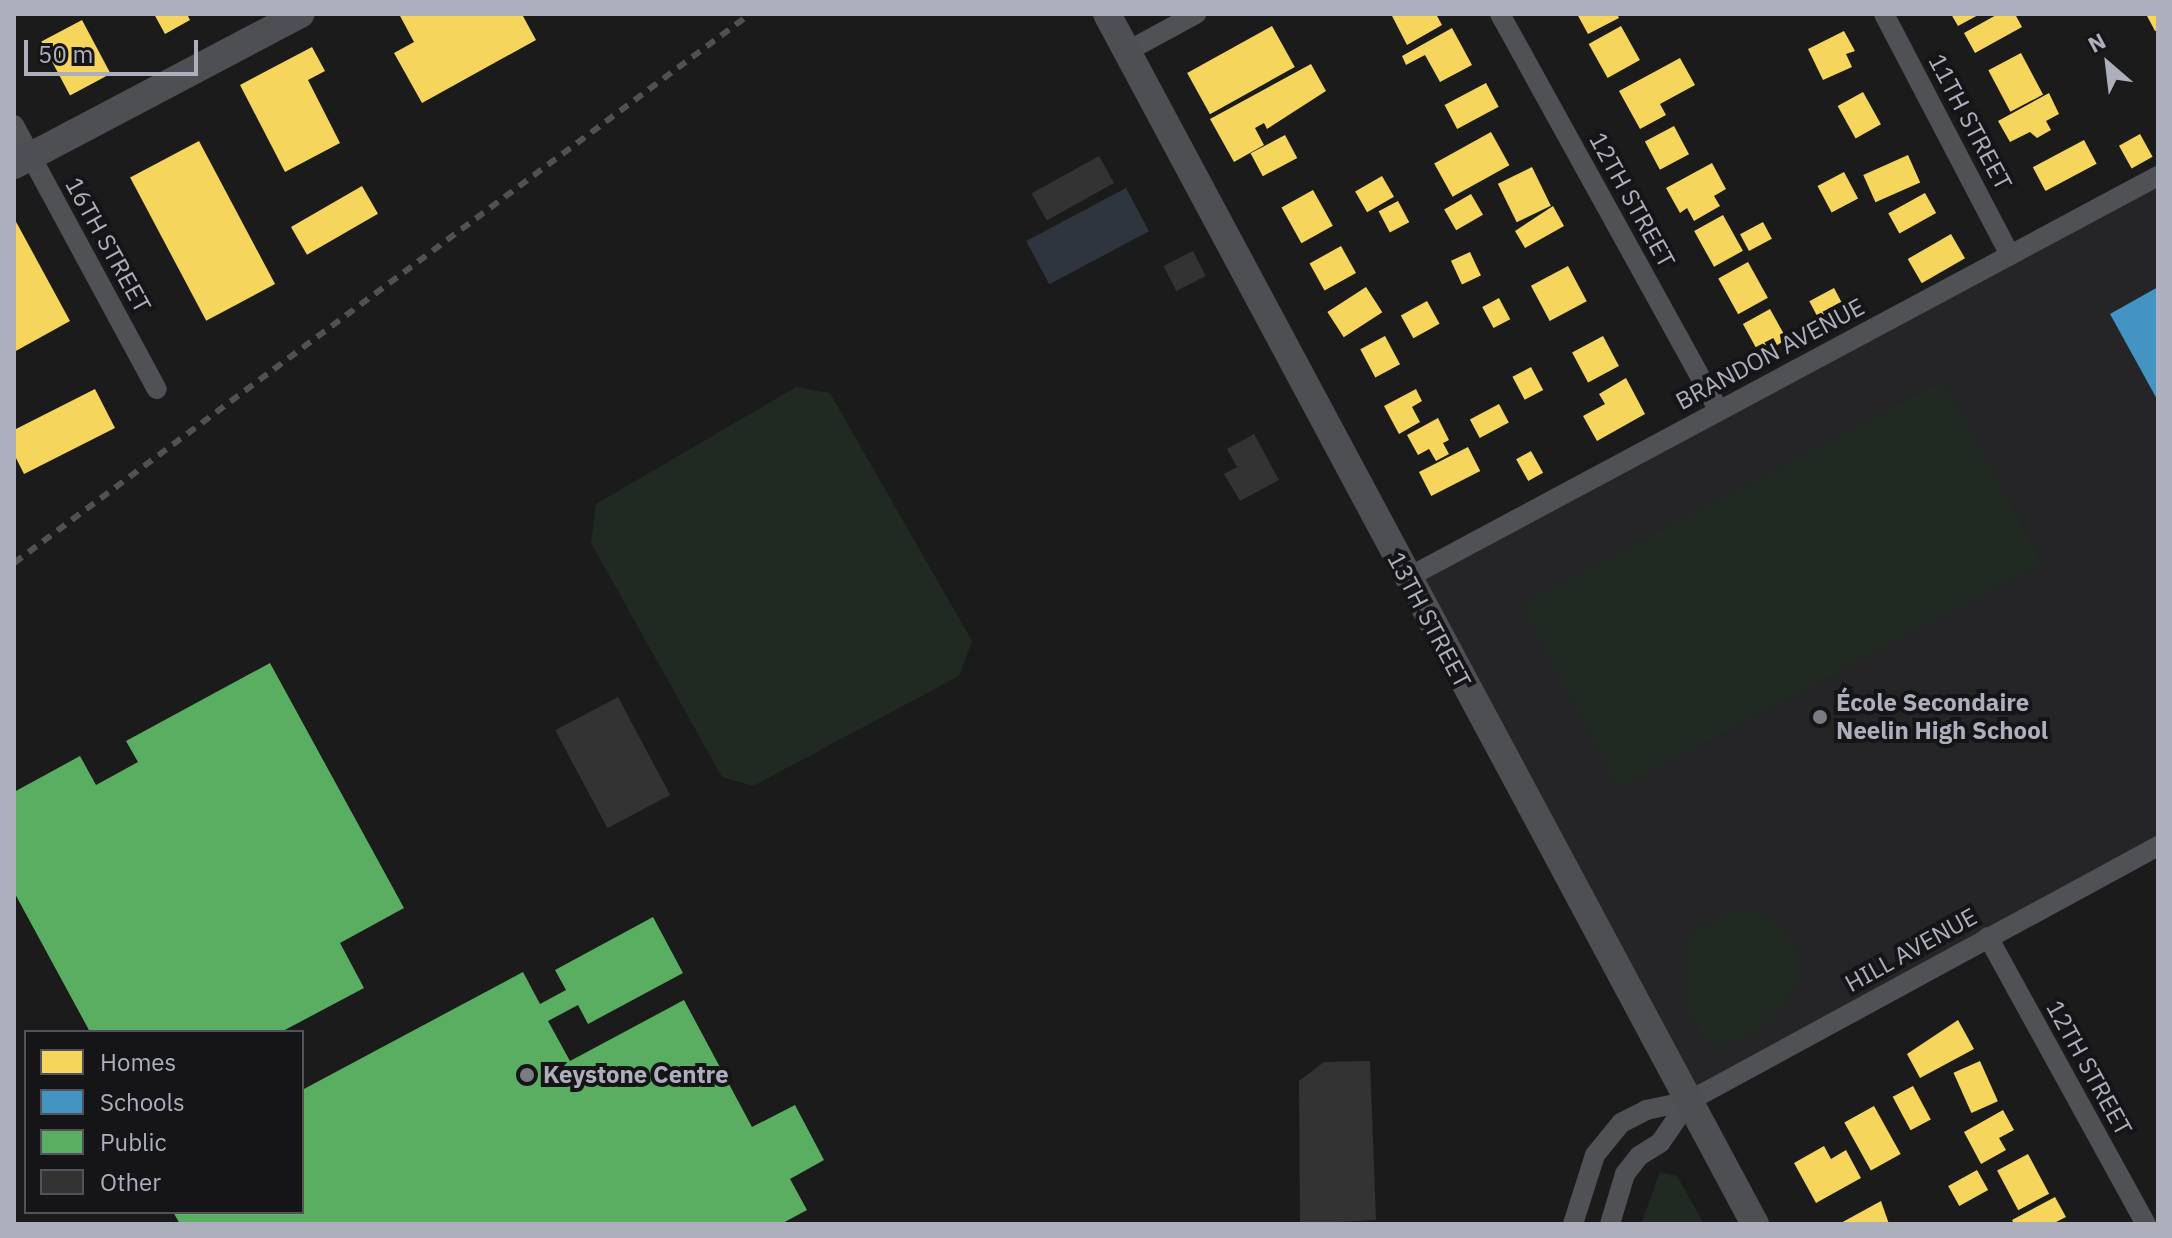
<!DOCTYPE html>
<html>
<head>
<meta charset="utf-8">
<style>
  body { margin:0 }
  #map { position:relative; width:2172px; height:1238px; overflow:hidden; background:#1b1b1c; font-family:"IBM Plex Sans",sans-serif }
  div>[style] { position:absolute }
  [style*='--x'] { left:calc(var(--x)*1px); top:calc(var(--y)*1px); width:calc(var(--w)*1px); rotate:calc(var(--a)*1deg) }
  .built>* { inset:0; background:#252528 }
  .green>* { inset:0; background:#212923; transform-origin:0 0 }
  .water>* { inset:0; background:#2e353e; transform-origin:0 0 }
  .homes>* { inset:0; background:#f6d55c; transform-origin:0 0 }
  .schools>* { inset:0; background:#4393c3 }
  .public>* { inset:0; background:#5aae61 }
  .building>* { inset:0; background:#333334; transform-origin:0 0 }
  .street>* { height:20px; margin:-10px; padding:0 10px; transform-origin:10px; border-radius:10px; background:#4f5155 }
  .secondary>* { height:28px; margin:-14px; padding:0 14px; transform-origin:14px; border-radius:14px; background:#4e4f53 }
  .rail>* { height:6px; margin-top:-3px; transform-origin:0; background:repeating-linear-gradient(90deg,#505153 0 10px,transparent 0 18px) }
  .dots>* { width:22px; height:22px; translate:-50% -50%; box-sizing:border-box; border:4px solid #151518; border-radius:50% }
  span { translate:-50% -50%; white-space:nowrap; text-align:center; line-height:1.15; -webkit-text-stroke:8px #151518; paint-order:stroke }
  .street-label { font-size:24px; color:#adb0bc }
  .poi-label { font-size:24px; color:#adb0bc; font-weight:700 }
  .left { translate:0 -50%; text-align:left }
  .frame { position:absolute; inset:0; border:16px solid #adb0bc; pointer-events:none }
  .legend { position:absolute; left:24px; top:1030px; width:280px; height:184px; box-sizing:border-box; background:#151518; border:2px solid #52535a; margin:0; padding:10px 14px; list-style:none; font-size:24px; color:#adb0bc }
  .legend li { display:flex; align-items:center; gap:16px; height:40px }
  .legend b { width:40px; border:2px solid #52535a }
  .north { position:absolute; left:2068px; top:24px; width:80px; height:80px; -webkit-text-stroke:6px #151518; paint-order:stroke; rotate:332deg; font-size:22px; font-weight:700; line-height:32px; text-align:center; color:#adb0bc }
  .north::after { content:''; display:block; margin:auto; width:28px; height:36px; background:#adb0bc; clip-path:polygon(50% 0,100% 100%,50% 72%,0 100%) }
  .scale { position:absolute; left:24px; top:40px; width:174px; height:36px; box-sizing:border-box; border:4px solid #adb0bc; border-top:0; padding-left:10px; font-size:24px; line-height:28px; white-space:nowrap; color:#adb0bc; -webkit-text-stroke:6px #151518; paint-order:stroke }
</style>
</head>
<body>
<div id="map">
  <div class="built">
    <div style="clip-path:polygon(2158px 176px,2158px 855px,1689px 1101px,1407px 578px)"></div>
  </div>
  <div class="green">
    <div style="left:1944px;top:380px;width:208px;height:479px;rotate:62deg"></div>
    <div style="clip-path:polygon(796px 387px,830px 393px,972px 641px,959px 676px,753px 786px,722px 777px,591px 543px,596px 504px)"></div>
    <div style="clip-path:polygon(1730px 910px,1760px 913px,1783px 927px,1800px 958px,1800px 977px,1771px 1023px,1729px 1045px,1705px 1039px,1685px 1004px,1685px 954px,1687px 936px)"></div>
    <div style="clip-path:polygon(1660px 1172px,1677px 1176px,1704px 1224px,1641px 1224px)"></div>
  </div>
  <div class="water">
    <div style="left:1126px;top:188px;width:49px;height:113px;rotate:62deg"></div>
  </div>
  <div class="homes">
    <div style="clip-path:polygon(154px 14px,187px 14px,190px 20px,165px 34px)"></div>
    <div style="clip-path:polygon(399px 14px,527px 14px,523px 16px,536px 40px,422px 103px,394px 53px,414px 42px)"></div>
    <div style="clip-path:polygon(1391px 14px,1436px 14px,1442px 25px,1407px 45px)"></div>
    <div style="clip-path:polygon(1577px 14px,1617px 14px,1619px 18px,1588px 34px)"></div>
    <div style="clip-path:polygon(1951px 14px,1980px 14px,1958px 26px)"></div>
    <div style="clip-path:polygon(1998px 14px,2015px 14px,2022px 27px,1975px 53px,1964px 33px)"></div>
    <div style="clip-path:polygon(2146px 14px,2158px 14px,2158px 30px,2155px 31px)"></div>
    <div style="left:82px;top:20px;width:61px;height:46px;rotate:62deg"></div>
    <div style="left:1272px;top:26px;width:47px;height:97px;rotate:61deg"></div>
    <div style="left:1621px;top:26px;width:39px;height:37px;rotate:61deg"></div>
    <div style="clip-path:polygon(1452px 28px,1472px 65px,1440px 82px,1425px 55px,1406px 65px,1402px 56px)"></div>
    <div style="clip-path:polygon(1844px 31px,1855px 51px,1846px 54px,1852px 67px,1823px 80px,1808px 49px)"></div>
    <div style="clip-path:polygon(312px 47px,325px 71px,308px 80px,340px 143px,285px 172px,240px 85px)"></div>
    <div style="left:2021px;top:53px;width:47px;height:37px;rotate:62deg"></div>
    <div style="clip-path:polygon(1680px 58px,1695px 85px,1660px 104px,1666px 115px,1640px 129px,1619px 91px)"></div>
    <div style="clip-path:polygon(1311px 64px,1326px 91px,1267px 129px,1264px 123px,1255px 128px,1264px 145px,1234px 162px,1210px 119px)"></div>
    <div style="left:1486px;top:83px;width:27px;height:47px;rotate:62deg"></div>
    <div style="left:1863px;top:92px;width:37px;height:29px;rotate:61deg"></div>
    <div style="clip-path:polygon(2049px 93px,2059px 114px,2046px 121px,2051px 130px,2037px 138px,2030px 132px,2010px 142px,1998px 121px)"></div>
    <div style="left:1674px;top:126px;width:32px;height:33px;rotate:62deg"></div>
    <div style="left:1491px;top:132px;width:38px;height:65px;rotate:61deg"></div>
    <div style="left:2140px;top:134px;width:26px;height:24px;rotate:61deg"></div>
    <div style="left:1285px;top:135px;width:26px;height:39px;rotate:62deg"></div>
    <div style="left:2084px;top:140px;width:27px;height:58px;rotate:62deg"></div>
    <div style="left:199px;top:141px;width:162px;height:78px;rotate:62deg"></div>
    <div style="left:1908px;top:155px;width:30px;height:49px;rotate:66deg"></div>
    <div style="clip-path:polygon(1712px 163px,1726px 189px,1714px 196px,1720px 206px,1694px 221px,1687px 208px,1680px 213px,1666px 188px)"></div>
    <div style="left:1532px;top:167px;width:43px;height:38px;rotate:64deg"></div>
    <div style="left:1844px;top:172px;width:30px;height:30px;rotate:62deg"></div>
    <div style="left:1382px;top:176px;width:24px;height:31px;rotate:60deg"></div>
    <div style="left:362px;top:186px;width:32px;height:82px;rotate:60deg"></div>
    <div style="left:1313px;top:190px;width:41px;height:36px;rotate:61deg"></div>
    <div style="left:1925px;top:193px;width:23px;height:42px;rotate:61deg"></div>
    <div style="left:1471px;top:194px;width:24px;height:31px;rotate:60deg"></div>
    <div style="left:1398px;top:201px;width:24px;height:22px;rotate:62deg"></div>
    <div style="clip-path:polygon(1553px 206px,1564px 226px,1525px 248px,1515px 231px)"></div>
    <div style="left:1723px;top:215px;width:41px;height:33px;rotate:61deg"></div>
    <div style="clip-path:polygon(14px 218px,70px 321px,14px 352px)"></div>
    <div style="left:1763px;top:222px;width:19px;height:26px;rotate:62deg"></div>
    <div style="left:1951px;top:234px;width:28px;height:50px;rotate:60deg"></div>
    <div style="left:1341px;top:246px;width:31px;height:36px;rotate:61deg"></div>
    <div style="left:1470px;top:252px;width:26px;height:21px;rotate:65deg"></div>
    <div style="left:1748px;top:262px;width:41px;height:34px;rotate:61deg"></div>
    <div style="left:1568px;top:266px;width:40px;height:42px;rotate:62deg"></div>
    <div style="left:1366px;top:287px;width:30px;height:46px;rotate:57deg"></div>
    <div style="left:1834px;top:288px;width:30px;height:28px;rotate:62deg"></div>
    <div style="left:1499px;top:298px;width:24px;height:19px;rotate:62deg"></div>
    <div style="left:1427px;top:301px;width:26px;height:30px;rotate:61deg"></div>
    <div style="left:1770px;top:309px;width:35px;height:31px;rotate:61deg"></div>
    <div style="left:1385px;top:336px;width:32px;height:28px;rotate:62deg"></div>
    <div style="left:1603px;top:336px;width:34px;height:35px;rotate:62deg"></div>
    <div style="left:1531px;top:367px;width:26px;height:21px;rotate:62deg"></div>
    <div style="clip-path:polygon(1626px 378px,1645px 414px,1597px 441px,1583px 416px,1605px 404px,1599px 394px)"></div>
    <div style="clip-path:polygon(95px 389px,115px 428px,24px 474px,14px 454px,14px 430px)"></div>
    <div style="clip-path:polygon(1416px 389px,1422px 401px,1412px 407px,1420px 422px,1399px 434px,1384px 406px)"></div>
    <div style="left:1499px;top:404px;width:21px;height:33px;rotate:62deg"></div>
    <div style="clip-path:polygon(1438px 418px,1449px 440px,1443px 443px,1449px 454px,1436px 461px,1429px 449px,1418px 455px,1407px 435px)"></div>
    <div style="left:1468px;top:447px;width:27px;height:55px;rotate:63deg"></div>
    <div style="left:1531px;top:451px;width:25px;height:17px;rotate:61deg"></div>
    <div style="clip-path:polygon(1958px 1020px,1974px 1049px,1920px 1078px,1907px 1054px)"></div>
    <div style="left:1980px;top:1061px;width:44px;height:29px;rotate:66deg"></div>
    <div style="left:1913px;top:1086px;width:38px;height:23px;rotate:62deg"></div>
    <div style="left:1874px;top:1106px;width:55px;height:34px;rotate:61deg"></div>
    <div style="clip-path:polygon(2003px 1110px,2014px 1130px,1999px 1138px,2006px 1150px,1981px 1164px,1964px 1132px)"></div>
    <div style="clip-path:polygon(1824px 1146px,1831px 1159px,1846px 1150px,1861px 1178px,1816px 1203px,1794px 1163px)"></div>
    <div style="left:2028px;top:1154px;width:45px;height:35px;rotate:62deg"></div>
    <div style="left:1977px;top:1170px;width:23px;height:33px;rotate:61deg"></div>
    <div style="clip-path:polygon(2055px 1197px,2066px 1217px,2052px 1224px,2014px 1224px,2012px 1220px)"></div>
    <div style="clip-path:polygon(1881px 1201px,1889px 1224px,1839px 1224px)"></div>
  </div>
  <div class="schools">
    <div style="clip-path:polygon(2158px 287px,2158px 401px,2110px 314px)"></div>
  </div>
  <div class="public">
    <div style="clip-path:polygon(270px 663px,404px 908px,340px 943px,364px 988px,281px 1032px,90px 1032px,14px 892px,14px 792px,80px 756px,96px 785px,138px 762px,126px 741px)"></div>
    <div style="clip-path:polygon(653px 917px,683px 973px,588px 1024px,578px 1005px,548px 1021px,570px 1061px,684px 1000px,752px 1127px,795px 1105px,824px 1160px,790px 1179px,807px 1210px,781px 1224px,180px 1224px,173px 1212px,302px 1212px,302px 1090px,523px 972px,540px 1004px,566px 990px,555px 970px)"></div>
  </div>
  <div class="building">
    <div style="left:1099px;top:156px;width:31px;height:77px;rotate:61deg"></div>
    <div style="left:1193px;top:251px;width:28px;height:33px;rotate:63deg"></div>
    <div style="clip-path:polygon(1254px 434px,1279px 480px,1240px 501px,1224px 474px,1237px 467px,1227px 449px)"></div>
    <div style="left:618px;top:697px;width:111px;height:71px;rotate:62deg"></div>
    <div style="clip-path:polygon(1370px 1061px,1376px 1220px,1300px 1224px,1299px 1081px,1324px 1062px)"></div>
  </div>
  <div class="street">
    <div style="--x:1500;--y:14;--w:453;--a:61.1"></div>
    <div style="--x:1884;--y:14;--w:272;--a:62.4"></div>
    <div style="--x:1126;--y:52;--w:80;--a:-28.5"></div>
    <div style="--x:14;--y:125;--w:300;--a:61.6"></div>
    <div style="--x:1407;--y:578;--w:852;--a:-28.16"></div>
    <div style="--x:1988;--y:937;--w:328;--a:61.2"></div>
    <div style="--x:1573;--y:1224;--w:72;--a:-72.3"></div>
    <div style="--x:1595;--y:1155;--w:41;--a:-50.9"></div>
    <div style="--x:1621;--y:1123;--w:28;--a:-27"></div>
    <div style="--x:1646;--y:1110;--w:44;--a:-11.8"></div>
    <div style="--x:1689;--y:1101;--w:534;--a:-28.53"></div>
    <div style="--x:1610;--y:1224;--w:52;--a:-73.3"></div>
    <div style="--x:1625;--y:1174;--w:23;--a:-52"></div>
    <div style="--x:1639;--y:1156;--w:25;--a:-32"></div>
    <div style="--x:1660;--y:1143;--w:51;--a:-55.4"></div>
  </div>
  <div class="secondary">
    <div style="--x:1107;--y:14;--w:1373;--a:61.83"></div>
    <div style="--x:14;--y:165;--w:324;--a:-27.8"></div>
  </div>
  <div class="rail">
    <div style="--x:14;--y:563;--w:918;--a:-36.72"></div>
  </div>
  <div class="dots">
    <div style="left:1820px;top:717px;background:#7a7c84"></div>
    <div style="left:527px;top:1075px;background:#7a7c84"></div>
  </div>
  <div class="street-label">
    <span style="left:1970px;top:122px;rotate:62deg">11TH STREET</span>
    <span style="left:1632px;top:200px;rotate:61deg">12TH STREET</span>
    <span style="left:108px;top:245px;rotate:61deg">16TH STREET</span>
    <span style="left:1770px;top:354px;rotate:-28deg">BRANDON AVENUE</span>
    <span style="left:1429px;top:620px;rotate:62deg">13TH STREET</span>
    <span style="left:1911px;top:950px;rotate:-29deg">HILL AVENUE</span>
    <span style="left:2089px;top:1068px;rotate:61deg">12TH STREET</span>
  </div>
  <div class="poi-label">
    <span class="left" style="left:1836px;top:717px">École Secondaire<br>Neelin High School</span>
    <span class="left" style="left:543px;top:1075px">Keystone Centre</span>
  </div>
  <div class="frame"></div>
  <ul class="legend">
  <li><b style="height:22px;background:#f6d55c"></b>Homes</li>
  <li><b style="height:22px;background:#4393c3"></b>Schools</li>
  <li><b style="height:22px;background:#5aae61"></b>Public</li>
  <li><b style="height:22px;background:#333334"></b>Other</li>
  </ul>
  <div class="north">N</div>
  <div class="scale">50 m</div>
</div>
</body>
</html>
